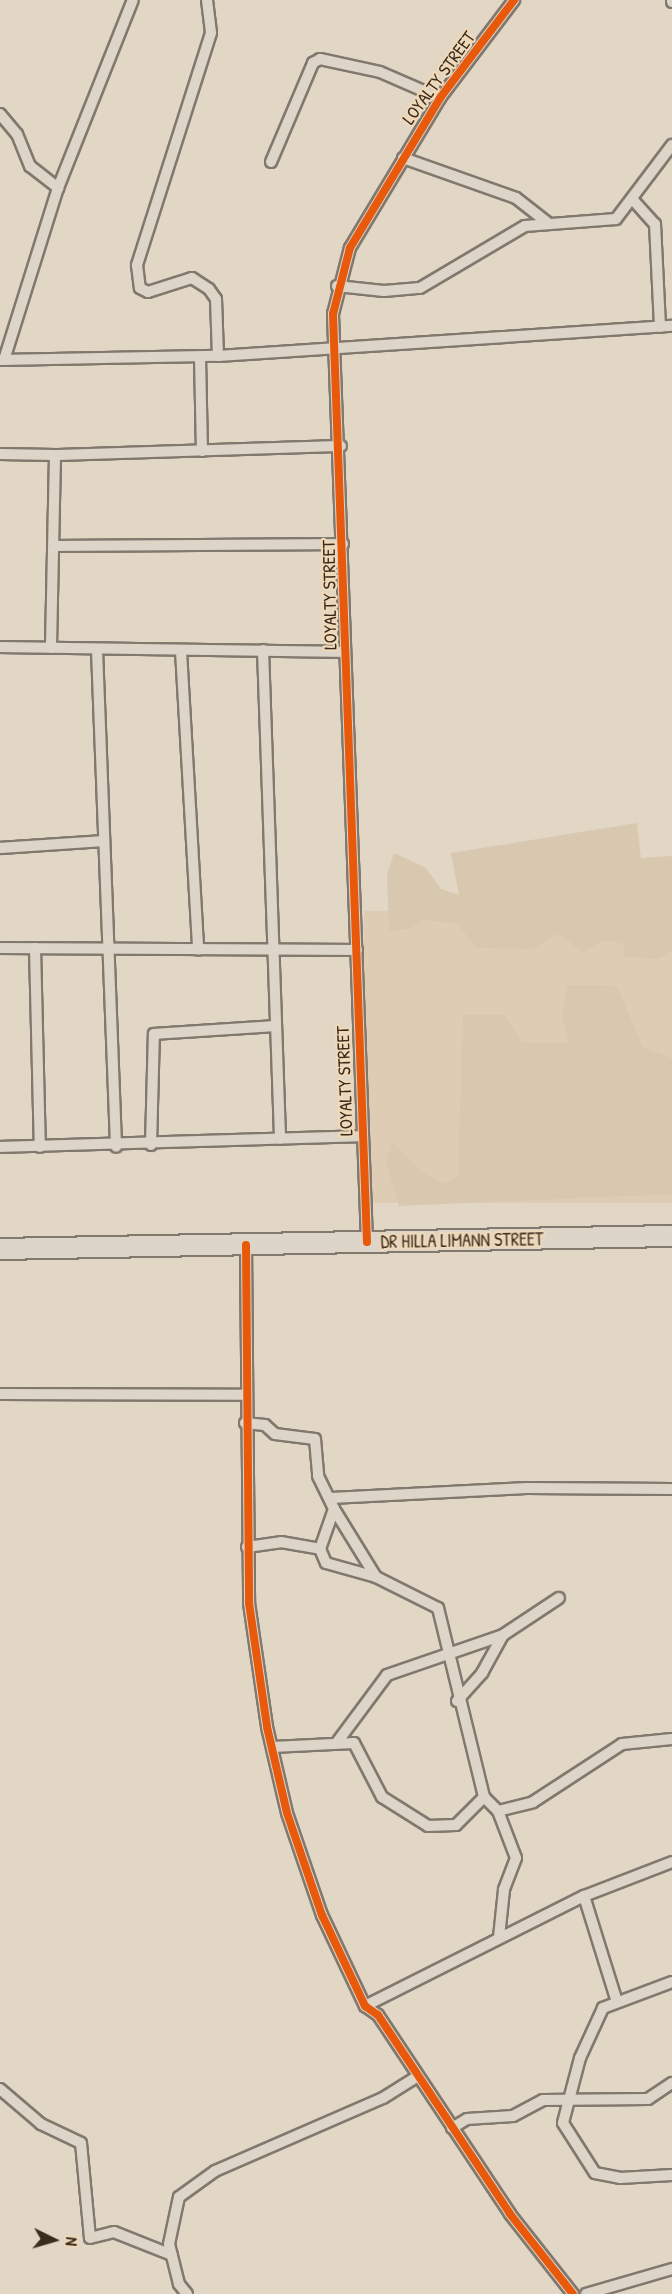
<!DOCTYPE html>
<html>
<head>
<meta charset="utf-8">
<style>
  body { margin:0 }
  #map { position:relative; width:672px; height:2294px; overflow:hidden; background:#e2d6c5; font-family:"Patrick Hand",sans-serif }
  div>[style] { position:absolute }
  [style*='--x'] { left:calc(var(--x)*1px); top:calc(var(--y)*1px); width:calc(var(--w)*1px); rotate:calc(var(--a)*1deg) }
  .built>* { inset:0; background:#deccb4; transform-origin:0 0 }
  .green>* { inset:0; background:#d9c8b0 }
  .roads { filter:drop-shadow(2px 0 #81786e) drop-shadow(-2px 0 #81786e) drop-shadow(0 2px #81786e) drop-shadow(0 -2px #81786e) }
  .street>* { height:10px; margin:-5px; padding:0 5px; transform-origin:5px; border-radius:5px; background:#ded5c9 }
  .highway>* { height:20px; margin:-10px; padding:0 10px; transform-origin:10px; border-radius:10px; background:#ded5c9 }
  .cycleway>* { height:8px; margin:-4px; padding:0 4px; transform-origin:4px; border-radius:4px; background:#e8590c }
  span { translate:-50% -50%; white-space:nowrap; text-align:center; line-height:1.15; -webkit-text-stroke:4.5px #efd9b8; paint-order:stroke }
  .street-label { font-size:18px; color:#3b2a1e }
  .north { position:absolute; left:24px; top:2210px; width:60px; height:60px; -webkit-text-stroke:4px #efd9b8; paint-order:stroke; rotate:95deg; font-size:16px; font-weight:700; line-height:24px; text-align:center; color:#3b2a1e }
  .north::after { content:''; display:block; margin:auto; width:21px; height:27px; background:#3b2a1e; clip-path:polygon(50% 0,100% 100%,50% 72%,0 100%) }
</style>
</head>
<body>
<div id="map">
  <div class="built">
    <div style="left:672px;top:911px;width:292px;height:308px;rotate:90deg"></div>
  </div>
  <div class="green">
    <div style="clip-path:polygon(637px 823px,641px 858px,672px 856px,672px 951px,658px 959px,624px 957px,624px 944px,605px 940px,583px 952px,558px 934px,532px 949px,476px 948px,457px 923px,423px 920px,410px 929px,389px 931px,387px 875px,394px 853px,426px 868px,441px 889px,459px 895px,451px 853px)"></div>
    <div style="clip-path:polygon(568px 985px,617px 986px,643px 1048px,672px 1058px,672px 1194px,399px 1206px,386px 1161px,392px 1142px,419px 1170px,445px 1184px,458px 1175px,463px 1015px,505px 1015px,522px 1042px,569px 1042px,562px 1016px)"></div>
  </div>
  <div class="roads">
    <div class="street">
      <div style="--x:207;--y:0;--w:33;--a:83"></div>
      <div style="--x:211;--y:33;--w:244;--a:107.7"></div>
      <div style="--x:137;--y:265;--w:23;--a:83"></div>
      <div style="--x:140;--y:288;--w:9;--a:27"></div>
      <div style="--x:148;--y:292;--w:46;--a:-17.7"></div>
      <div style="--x:192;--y:278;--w:20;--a:33"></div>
      <div style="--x:209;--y:289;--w:12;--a:55"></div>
      <div style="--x:216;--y:299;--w:57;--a:88"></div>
      <div style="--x:672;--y:0;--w:2;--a:90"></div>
      <div style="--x:0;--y:114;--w:26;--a:50"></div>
      <div style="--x:17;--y:134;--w:35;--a:68"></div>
      <div style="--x:30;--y:166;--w:36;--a:38"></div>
      <div style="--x:403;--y:158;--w:120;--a:19.5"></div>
      <div style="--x:516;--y:198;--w:39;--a:38"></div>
      <div style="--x:271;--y:162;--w:108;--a:-67"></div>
      <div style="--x:313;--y:63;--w:8;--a:-30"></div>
      <div style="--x:320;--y:59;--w:61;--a:12.2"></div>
      <div style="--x:380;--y:72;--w:65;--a:23.4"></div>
      <div style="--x:634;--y:201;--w:31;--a:48"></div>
      <div style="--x:655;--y:224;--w:103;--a:87.2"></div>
      <div style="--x:337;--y:286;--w:47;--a:6.1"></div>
      <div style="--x:384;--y:291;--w:36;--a:-5"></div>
      <div style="--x:420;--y:288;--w:122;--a:-30.6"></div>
      <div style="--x:525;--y:226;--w:91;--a:-4.4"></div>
      <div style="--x:616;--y:219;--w:93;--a:-52.9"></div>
      <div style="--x:200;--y:357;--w:94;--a:88.8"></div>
      <div style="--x:0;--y:360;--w:218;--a:-1.1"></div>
      <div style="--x:218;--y:356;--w:455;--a:-3.8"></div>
      <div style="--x:4;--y:360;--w:180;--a:-72.6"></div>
      <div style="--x:58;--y:188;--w:202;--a:-68.3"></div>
      <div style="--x:0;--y:454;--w:55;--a:1"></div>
      <div style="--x:55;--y:455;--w:193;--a:91.2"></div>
      <div style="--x:55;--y:455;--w:286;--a:-1.8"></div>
      <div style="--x:54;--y:546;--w:289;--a:-0.4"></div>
      <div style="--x:0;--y:647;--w:345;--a:0.8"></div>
      <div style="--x:97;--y:650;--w:497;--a:87.8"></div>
      <div style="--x:263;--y:650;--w:489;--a:88"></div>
      <div style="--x:181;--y:651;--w:299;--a:86.7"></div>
      <div style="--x:0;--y:848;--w:103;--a:-3.9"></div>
      <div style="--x:0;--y:948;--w:357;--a:0.3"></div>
      <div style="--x:35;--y:948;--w:199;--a:88.6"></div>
      <div style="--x:151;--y:1145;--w:111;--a:-88.5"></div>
      <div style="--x:154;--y:1034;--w:121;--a:-3.8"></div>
      <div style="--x:0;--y:1147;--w:362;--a:-1.7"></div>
      <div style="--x:367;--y:1242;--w:929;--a:-92.1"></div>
      <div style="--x:333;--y:314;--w:68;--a:-75.6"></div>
      <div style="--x:350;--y:248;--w:175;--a:-59"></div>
      <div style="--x:440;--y:98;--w:123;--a:-52.9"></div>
      <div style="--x:246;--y:1245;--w:358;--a:89.5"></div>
      <div style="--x:249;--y:1603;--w:125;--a:81.7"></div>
      <div style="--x:267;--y:1727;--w:88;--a:76.9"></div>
      <div style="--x:287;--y:1813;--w:108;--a:71.1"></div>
      <div style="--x:322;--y:1915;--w:101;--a:64.7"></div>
      <div style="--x:365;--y:2006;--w:16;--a:35"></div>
      <div style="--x:378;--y:2015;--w:239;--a:56.4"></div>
      <div style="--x:510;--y:2214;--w:102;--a:51.8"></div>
      <div style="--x:0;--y:1394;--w:245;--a:0.2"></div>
      <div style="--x:245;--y:1423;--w:20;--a:6"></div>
      <div style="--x:265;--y:1425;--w:13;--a:42"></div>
      <div style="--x:275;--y:1434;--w:40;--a:7.1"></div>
      <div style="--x:315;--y:1439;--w:37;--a:85"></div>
      <div style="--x:318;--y:1476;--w:37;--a:64"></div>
      <div style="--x:334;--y:1509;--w:42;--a:109.3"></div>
      <div style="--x:320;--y:1549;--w:15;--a:67"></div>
      <div style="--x:326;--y:1563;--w:52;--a:15.6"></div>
      <div style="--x:376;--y:1577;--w:69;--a:26.6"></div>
      <div style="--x:438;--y:1608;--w:195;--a:76.3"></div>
      <div style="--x:484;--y:1797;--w:20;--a:45"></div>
      <div style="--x:498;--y:1811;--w:50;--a:69"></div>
      <div style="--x:516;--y:1858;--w:34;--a:111"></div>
      <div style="--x:504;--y:1890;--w:47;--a:96.1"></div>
      <div style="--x:331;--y:1498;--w:196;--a:-2.9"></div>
      <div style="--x:527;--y:1488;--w:145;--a:0.4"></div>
      <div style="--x:334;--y:1509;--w:80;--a:58.3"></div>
      <div style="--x:247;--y:1547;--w:34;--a:-8"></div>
      <div style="--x:281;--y:1542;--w:40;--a:10"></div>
      <div style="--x:457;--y:1701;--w:38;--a:-48"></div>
      <div style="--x:482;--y:1673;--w:43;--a:-61.1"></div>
      <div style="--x:503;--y:1635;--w:67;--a:-33.5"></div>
      <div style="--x:338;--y:1741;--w:82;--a:-53.4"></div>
      <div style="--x:387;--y:1675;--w:123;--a:-19"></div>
      <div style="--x:272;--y:1747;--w:82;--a:-2.8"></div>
      <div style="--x:354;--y:1743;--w:61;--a:62.6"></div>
      <div style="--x:382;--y:1797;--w:54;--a:32.2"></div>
      <div style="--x:428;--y:1826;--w:28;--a:-2"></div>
      <div style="--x:456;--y:1825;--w:40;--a:-45"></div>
      <div style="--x:498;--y:1811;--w:36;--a:-14"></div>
      <div style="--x:533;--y:1802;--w:106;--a:-33.1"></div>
      <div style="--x:622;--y:1744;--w:50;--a:-5.7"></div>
      <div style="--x:584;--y:1896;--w:111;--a:72.7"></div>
      <div style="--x:672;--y:1982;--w:74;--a:159.4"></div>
      <div style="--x:603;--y:2008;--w:55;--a:114.7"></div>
      <div style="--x:580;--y:2058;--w:67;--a:104.7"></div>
      <div style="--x:563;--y:2123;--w:59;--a:57.4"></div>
      <div style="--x:595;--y:2173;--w:25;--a:11"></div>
      <div style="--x:620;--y:2178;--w:52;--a:-3.3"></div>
      <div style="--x:365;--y:2006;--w:245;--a:-26.7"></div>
      <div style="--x:584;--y:1896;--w:94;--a:-21.1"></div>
      <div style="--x:0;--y:2089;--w:54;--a:40.5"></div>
      <div style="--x:41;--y:2124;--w:44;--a:25.4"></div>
      <div style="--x:81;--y:2143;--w:95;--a:84.6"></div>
      <div style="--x:90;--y:2238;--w:25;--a:-14"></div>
      <div style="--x:114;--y:2232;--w:62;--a:21.6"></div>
      <div style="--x:452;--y:2128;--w:17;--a:-31"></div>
      <div style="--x:467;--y:2119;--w:46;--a:-3.7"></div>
      <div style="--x:513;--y:2116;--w:34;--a:-28"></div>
      <div style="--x:543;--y:2100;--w:105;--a:-0.5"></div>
      <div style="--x:648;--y:2099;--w:29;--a:-34"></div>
      <div style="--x:187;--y:2294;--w:13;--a:-129"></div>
      <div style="--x:179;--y:2284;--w:41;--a:-104"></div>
      <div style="--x:169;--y:2244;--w:48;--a:-78"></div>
      <div style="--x:179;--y:2197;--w:44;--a:-35.8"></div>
      <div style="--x:215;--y:2171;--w:183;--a:-23.5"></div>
      <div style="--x:383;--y:2098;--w:40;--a:-32"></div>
      <div style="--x:586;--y:2294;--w:90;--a:-16.2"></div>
    </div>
    <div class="highway">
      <div style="--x:0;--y:1249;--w:672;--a:-1.11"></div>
    </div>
  </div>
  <div class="cycleway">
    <div style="--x:367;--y:1242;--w:929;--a:-92.1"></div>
    <div style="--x:333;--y:314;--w:68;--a:-75.6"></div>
    <div style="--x:350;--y:248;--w:175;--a:-59"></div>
    <div style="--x:440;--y:98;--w:123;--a:-52.9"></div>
    <div style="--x:246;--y:1245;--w:358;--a:89.5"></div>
    <div style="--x:249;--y:1603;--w:125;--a:81.7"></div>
    <div style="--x:267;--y:1727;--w:88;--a:76.9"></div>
    <div style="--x:287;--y:1813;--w:108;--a:71.1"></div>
    <div style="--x:322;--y:1915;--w:101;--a:64.7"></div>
    <div style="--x:365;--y:2006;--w:16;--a:35"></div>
    <div style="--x:378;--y:2015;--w:239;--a:56.4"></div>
    <div style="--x:510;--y:2214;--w:102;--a:51.8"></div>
  </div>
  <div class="street-label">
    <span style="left:439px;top:78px;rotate:-54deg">LOYALTY STREET</span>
    <span style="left:330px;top:595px;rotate:-91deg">LOYALTY STREET</span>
    <span style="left:345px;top:1081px;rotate:-92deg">LOYALTY STREET</span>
    <span style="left:462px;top:1241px;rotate:-1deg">DR HILLA LIMANN STREET</span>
  </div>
  <div class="north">N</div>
</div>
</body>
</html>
